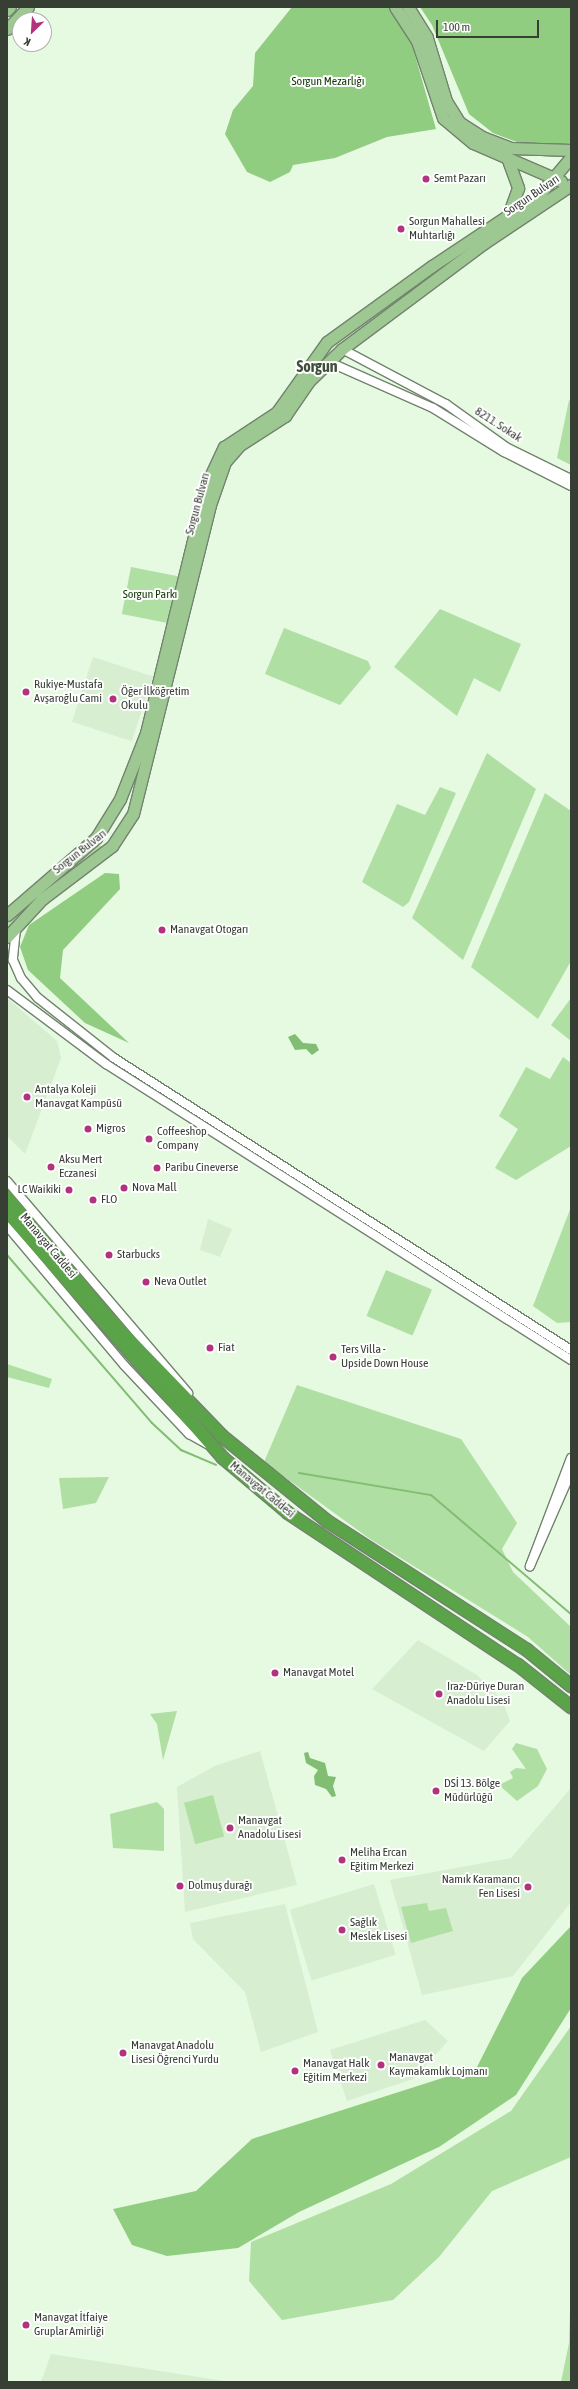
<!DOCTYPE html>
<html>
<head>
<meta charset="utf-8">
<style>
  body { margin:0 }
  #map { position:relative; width:578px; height:2389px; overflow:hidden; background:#e6f9e1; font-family:"Asap Condensed",sans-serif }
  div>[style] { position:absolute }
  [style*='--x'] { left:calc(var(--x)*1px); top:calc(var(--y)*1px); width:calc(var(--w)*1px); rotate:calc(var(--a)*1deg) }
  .built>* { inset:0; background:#d7eed1; transform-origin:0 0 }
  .green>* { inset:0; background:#b0dfa4; transform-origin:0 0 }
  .forest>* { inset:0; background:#90cd81 }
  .water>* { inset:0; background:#81bd72 }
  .stream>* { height:2px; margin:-1px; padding:0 1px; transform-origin:1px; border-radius:1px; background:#81bd72 }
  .roads { filter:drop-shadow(1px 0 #72836e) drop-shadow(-1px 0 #72836e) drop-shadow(0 1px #72836e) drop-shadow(0 -1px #72836e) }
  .minor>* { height:8px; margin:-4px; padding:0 4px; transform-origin:4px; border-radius:4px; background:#fff }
  .major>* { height:11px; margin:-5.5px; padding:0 5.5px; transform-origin:5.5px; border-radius:5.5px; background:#9dc891 }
  .highway>* { height:12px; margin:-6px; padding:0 6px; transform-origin:6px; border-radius:6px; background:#5ba348 }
  .dots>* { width:11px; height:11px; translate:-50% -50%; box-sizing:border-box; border:2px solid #fff; border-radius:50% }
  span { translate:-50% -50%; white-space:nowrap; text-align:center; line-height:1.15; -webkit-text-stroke:4px #fff; paint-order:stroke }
  .park-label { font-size:12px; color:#123a06 }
  .poi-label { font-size:12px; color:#373f35 }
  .left { translate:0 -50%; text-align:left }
  .right { translate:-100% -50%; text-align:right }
  .street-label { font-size:12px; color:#373f35 }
  .district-label { font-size:16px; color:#404f3c; font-weight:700 }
  .frame { position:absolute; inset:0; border:8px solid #373f35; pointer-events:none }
  .north { position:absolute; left:12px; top:12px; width:40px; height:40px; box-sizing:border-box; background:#fff; border:1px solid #afb2ae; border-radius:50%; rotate:205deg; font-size:11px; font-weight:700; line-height:16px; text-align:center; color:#373f35 }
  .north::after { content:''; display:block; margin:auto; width:14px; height:18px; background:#b3327d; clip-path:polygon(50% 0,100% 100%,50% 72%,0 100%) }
  .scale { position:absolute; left:436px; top:20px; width:103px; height:18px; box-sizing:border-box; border:2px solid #373f35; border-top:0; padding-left:5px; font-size:12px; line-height:14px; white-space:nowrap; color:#373f35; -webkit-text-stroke:3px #fff; paint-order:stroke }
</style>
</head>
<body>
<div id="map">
  <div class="built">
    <div style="left:93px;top:657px;width:63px;height:68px;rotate:18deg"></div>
    <div style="clip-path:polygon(7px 998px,57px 1041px,61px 1058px,25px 1154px,7px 1136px)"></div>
    <div style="clip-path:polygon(208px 1219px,232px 1229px,220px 1257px,200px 1250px)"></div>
    <div style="clip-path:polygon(418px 1640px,477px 1675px,502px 1700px,510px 1721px,484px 1751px,372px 1689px)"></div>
    <div style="clip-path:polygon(260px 1751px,297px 1885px,185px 1912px,177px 1787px,215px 1766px)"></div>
    <div style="clip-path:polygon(571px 1788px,571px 1902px,513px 1976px,422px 1995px,390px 1880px,511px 1858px)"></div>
    <div style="left:374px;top:1884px;width:74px;height:88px;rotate:73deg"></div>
    <div style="clip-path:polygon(285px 1904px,318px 2032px,261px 2052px,245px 1992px,193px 1939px,190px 1923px)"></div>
    <div style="clip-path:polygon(425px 2020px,448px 2041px,413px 2079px,347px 2101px,330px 2050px)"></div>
    <div style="clip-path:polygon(51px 2354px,224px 2381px,224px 2382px,41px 2382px)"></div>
  </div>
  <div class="green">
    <div style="clip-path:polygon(569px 400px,571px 401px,571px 465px,557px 458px)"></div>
    <div style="left:131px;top:567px;width:48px;height:48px;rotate:11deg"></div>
    <div style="clip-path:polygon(440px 609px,521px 644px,500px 692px,474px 678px,457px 716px,394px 667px)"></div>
    <div style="clip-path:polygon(284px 628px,368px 661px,371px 668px,340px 705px,265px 674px)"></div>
    <div style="clip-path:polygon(487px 753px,536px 789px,463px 960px,412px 918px)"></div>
    <div style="clip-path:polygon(440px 787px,456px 793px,409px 902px,403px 907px,362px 882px,397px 804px,425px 815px)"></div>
    <div style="clip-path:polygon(545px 793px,571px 811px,571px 961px,538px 1019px,471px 967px)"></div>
    <div style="clip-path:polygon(94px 844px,104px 847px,47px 889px,7px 928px,7px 921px,18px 908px)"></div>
    <div style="clip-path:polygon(571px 998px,571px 1041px,551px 1025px)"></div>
    <div style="clip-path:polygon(563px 1057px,571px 1063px,571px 1146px,516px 1180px,495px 1168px,518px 1129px,499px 1116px,526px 1067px,550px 1079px)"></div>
    <div style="clip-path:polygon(571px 1207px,571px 1322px,557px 1323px,533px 1306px)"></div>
    <div style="left:386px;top:1270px;width:50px;height:50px;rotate:23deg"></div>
    <div style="clip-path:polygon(7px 1364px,52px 1379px,49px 1388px,7px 1377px)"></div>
    <div style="clip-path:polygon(297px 1385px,461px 1439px,517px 1523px,502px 1549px,513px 1572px,571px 1627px,571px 1675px,528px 1637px,370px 1539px,264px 1462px)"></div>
    <div style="clip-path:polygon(109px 1477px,96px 1503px,63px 1509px,59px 1478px)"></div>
    <div style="clip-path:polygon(177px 1711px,163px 1760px,157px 1724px,150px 1714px)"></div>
    <div style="clip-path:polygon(516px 1743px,537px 1749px,547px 1769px,538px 1786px,517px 1801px,499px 1785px,513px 1778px,510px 1772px,516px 1768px,526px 1769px,512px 1749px)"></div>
    <div style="left:213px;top:1795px;width:43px;height:30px;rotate:75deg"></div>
    <div style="clip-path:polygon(157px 1802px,164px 1809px,164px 1851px,113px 1848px,110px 1814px)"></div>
    <div style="clip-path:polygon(427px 1903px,429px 1911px,446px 1908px,453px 1931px,411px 1943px,401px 1907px)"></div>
    <div style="clip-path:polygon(571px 2026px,571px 2157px,492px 2191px,439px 2257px,393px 2300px,282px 2320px,249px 2281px,251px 2242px,391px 2184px,511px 2111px)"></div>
    <div style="clip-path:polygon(571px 2273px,571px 2382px,561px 2382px,569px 2343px)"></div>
  </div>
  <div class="forest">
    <div style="clip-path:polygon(292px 7px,388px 7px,409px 34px,436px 129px,387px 137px,335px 158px,293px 165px,290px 172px,270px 182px,247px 172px,225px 134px,233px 110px,253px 86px,255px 53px)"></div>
    <div style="clip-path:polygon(420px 7px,571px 7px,571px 145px,522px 144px,493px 133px,469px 114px,432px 25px)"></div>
    <div style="clip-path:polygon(105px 873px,119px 874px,120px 889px,63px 950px,60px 978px,129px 1043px,85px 1023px,28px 970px,20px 947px,29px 925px)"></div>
    <div style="clip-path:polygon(571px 1926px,571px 2008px,516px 2095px,439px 2147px,299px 2212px,238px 2248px,167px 2256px,132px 2245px,113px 2209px,196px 2191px,252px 2139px,477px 2067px,522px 1978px)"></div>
  </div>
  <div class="water">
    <div style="clip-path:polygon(295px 1034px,303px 1043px,316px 1044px,319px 1050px,312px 1055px,306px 1049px,295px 1050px,288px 1037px)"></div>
    <div style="clip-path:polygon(308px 1752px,310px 1758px,325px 1763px,328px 1776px,336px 1777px,333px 1786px,336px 1796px,332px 1797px,326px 1789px,315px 1785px,314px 1776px,318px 1770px,306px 1763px,304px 1753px)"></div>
  </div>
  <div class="stream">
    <div style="--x:7;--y:1255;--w:222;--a:49.2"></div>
    <div style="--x:152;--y:1423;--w:40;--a:43"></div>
    <div style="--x:181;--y:1450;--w:38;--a:23"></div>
    <div style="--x:299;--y:1473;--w:134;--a:9.5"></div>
    <div style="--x:431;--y:1495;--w:184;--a:40.4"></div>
  </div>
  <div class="roads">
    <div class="minor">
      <div style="--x:342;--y:349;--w:118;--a:27.9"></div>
      <div style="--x:446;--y:404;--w:74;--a:35.6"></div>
      <div style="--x:506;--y:447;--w:72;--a:26.2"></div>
      <div style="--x:329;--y:362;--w:114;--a:23.9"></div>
      <div style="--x:433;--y:408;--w:84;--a:31.8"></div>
      <div style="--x:504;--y:452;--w:75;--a:26.9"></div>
      <div style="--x:16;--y:929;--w:31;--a:96"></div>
      <div style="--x:13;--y:960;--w:20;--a:66"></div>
      <div style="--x:21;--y:978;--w:26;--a:50"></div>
      <div style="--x:38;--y:998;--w:97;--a:38.3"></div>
      <div style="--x:114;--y:1058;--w:542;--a:32.58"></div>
      <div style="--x:7;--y:990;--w:124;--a:36.8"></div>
      <div style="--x:106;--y:1064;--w:551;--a:32.48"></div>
      <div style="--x:7;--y:1181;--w:279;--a:49.5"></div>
      <div style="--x:7;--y:1226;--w:182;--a:49.9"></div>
      <div style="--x:124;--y:1365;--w:95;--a:46.7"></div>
      <div style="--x:189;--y:1434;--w:21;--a:29"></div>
      <div style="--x:571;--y:1458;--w:116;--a:110.8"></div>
      <div style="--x:530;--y:1566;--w:103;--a:-66.4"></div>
    </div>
    <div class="major">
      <div style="--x:395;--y:7;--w:40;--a:57.1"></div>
      <div style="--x:417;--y:41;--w:81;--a:71.3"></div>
      <div style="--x:443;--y:118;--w:39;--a:40"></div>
      <div style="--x:473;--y:143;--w:96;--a:23.4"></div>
      <div style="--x:408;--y:7;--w:36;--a:58"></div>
      <div style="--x:427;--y:38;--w:66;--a:73.2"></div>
      <div style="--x:446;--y:101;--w:25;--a:58"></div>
      <div style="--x:459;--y:122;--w:27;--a:33"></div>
      <div style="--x:482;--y:137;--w:30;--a:21"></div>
      <div style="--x:510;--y:148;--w:61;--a:1.9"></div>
      <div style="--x:7;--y:10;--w:4;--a:-45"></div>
      <div style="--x:7;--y:29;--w:30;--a:-46"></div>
      <div style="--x:508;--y:160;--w:30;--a:70"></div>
      <div style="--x:518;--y:188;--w:27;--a:110"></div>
      <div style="--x:7;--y:915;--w:118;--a:-40.9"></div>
      <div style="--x:96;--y:838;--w:46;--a:-58.4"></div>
      <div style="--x:120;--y:799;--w:71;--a:-68.5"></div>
      <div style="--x:146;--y:733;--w:257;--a:-76.3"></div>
      <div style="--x:207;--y:483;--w:40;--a:-65"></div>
      <div style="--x:224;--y:447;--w:64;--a:-33.4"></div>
      <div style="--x:277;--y:412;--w:86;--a:-54.5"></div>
      <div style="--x:327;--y:342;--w:130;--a:-35.9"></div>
      <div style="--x:432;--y:266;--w:128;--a:-33.6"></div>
      <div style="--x:539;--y:195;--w:50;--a:-49.9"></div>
      <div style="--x:7;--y:937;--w:52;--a:-47.4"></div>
      <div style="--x:42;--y:899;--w:88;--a:-37.1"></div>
      <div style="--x:112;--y:846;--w:38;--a:-57"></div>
      <div style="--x:133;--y:814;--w:318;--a:-76"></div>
      <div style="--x:210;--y:505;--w:46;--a:-70.8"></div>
      <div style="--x:225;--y:462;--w:23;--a:-49"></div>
      <div style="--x:240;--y:445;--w:54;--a:-32.8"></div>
      <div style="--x:285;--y:416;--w:42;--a:-55.6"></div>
      <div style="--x:309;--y:381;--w:46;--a:-44.1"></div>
      <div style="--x:342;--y:349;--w:177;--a:-36.7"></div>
      <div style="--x:484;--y:243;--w:105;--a:-33.7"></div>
    </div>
    <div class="highway">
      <div style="--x:7;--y:1197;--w:166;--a:49.9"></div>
      <div style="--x:114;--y:1324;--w:156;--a:46"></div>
      <div style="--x:222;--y:1436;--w:135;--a:39"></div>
      <div style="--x:327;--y:1521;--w:238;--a:32.8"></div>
      <div style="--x:527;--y:1650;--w:57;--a:39.3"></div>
      <div style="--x:7;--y:1212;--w:327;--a:48.7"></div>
      <div style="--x:223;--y:1458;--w:85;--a:40.2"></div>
      <div style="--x:288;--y:1513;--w:276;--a:33.5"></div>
      <div style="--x:518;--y:1665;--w:68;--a:38.4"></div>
    </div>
  </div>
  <div class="dots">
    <div style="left:426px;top:179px;background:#b3327d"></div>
    <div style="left:401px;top:229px;background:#b3327d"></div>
    <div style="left:26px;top:692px;background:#b3327d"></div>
    <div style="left:113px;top:699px;background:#b3327d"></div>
    <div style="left:162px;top:930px;background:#b3327d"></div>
    <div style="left:27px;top:1097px;background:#b3327d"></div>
    <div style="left:88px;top:1129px;background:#b3327d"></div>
    <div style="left:149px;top:1139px;background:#b3327d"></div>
    <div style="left:51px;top:1167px;background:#b3327d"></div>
    <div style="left:157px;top:1168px;background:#b3327d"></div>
    <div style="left:124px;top:1188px;background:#b3327d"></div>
    <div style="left:69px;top:1190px;background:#b3327d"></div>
    <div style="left:93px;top:1200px;background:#b3327d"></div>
    <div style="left:109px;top:1255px;background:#b3327d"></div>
    <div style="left:146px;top:1282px;background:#b3327d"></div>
    <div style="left:210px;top:1348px;background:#b3327d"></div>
    <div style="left:333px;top:1357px;background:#b3327d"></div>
    <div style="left:275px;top:1673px;background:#b3327d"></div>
    <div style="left:439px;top:1694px;background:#b3327d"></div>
    <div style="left:436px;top:1791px;background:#b3327d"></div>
    <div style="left:230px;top:1828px;background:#b3327d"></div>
    <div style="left:342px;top:1860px;background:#b3327d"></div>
    <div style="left:180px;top:1886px;background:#b3327d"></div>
    <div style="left:528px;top:1887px;background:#b3327d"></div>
    <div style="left:342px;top:1930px;background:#b3327d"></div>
    <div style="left:123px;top:2053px;background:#b3327d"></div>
    <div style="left:381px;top:2065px;background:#b3327d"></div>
    <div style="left:295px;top:2071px;background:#b3327d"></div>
    <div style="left:26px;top:2325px;background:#b3327d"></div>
  </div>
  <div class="park-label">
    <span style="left:328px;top:82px">Sorgun Mezarlığı</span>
    <span style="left:150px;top:595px">Sorgun Parkı</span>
  </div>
  <div class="poi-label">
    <span class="left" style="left:434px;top:179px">Semt Pazarı</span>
    <span class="left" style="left:409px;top:229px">Sorgun Mahallesi<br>Muhtarlığı</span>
    <span class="left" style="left:34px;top:692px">Rukiye-Mustafa<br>Avşaroğlu Cami</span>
    <span class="left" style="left:121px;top:699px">Öğer İlköğretim<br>Okulu</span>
    <span class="left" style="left:170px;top:930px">Manavgat Otogarı</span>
    <span class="left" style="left:35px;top:1097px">Antalya Koleji<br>Manavgat Kampüsü</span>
    <span class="left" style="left:96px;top:1129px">Migros</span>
    <span class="left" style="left:157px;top:1139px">Coffeeshop<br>Company</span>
    <span class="left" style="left:59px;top:1167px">Aksu Mert<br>Eczanesi</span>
    <span class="left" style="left:165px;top:1168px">Paribu Cineverse</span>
    <span class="left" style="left:132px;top:1188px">Nova Mall</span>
    <span class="right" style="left:61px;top:1190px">LC Waikiki</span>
    <span class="left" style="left:101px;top:1200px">FLO</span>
    <span class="left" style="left:117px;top:1255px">Starbucks</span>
    <span class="left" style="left:154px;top:1282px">Neva Outlet</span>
    <span class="left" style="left:218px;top:1348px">Fiat</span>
    <span class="left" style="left:341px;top:1357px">Ters Villa -<br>Upside Down House</span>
    <span class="left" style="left:283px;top:1673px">Manavgat Motel</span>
    <span class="left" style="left:447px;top:1694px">Iraz-Düriye Duran<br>Anadolu Lisesi</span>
    <span class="left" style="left:444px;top:1791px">DSİ 13. Bölge<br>Müdürlüğü</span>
    <span class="left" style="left:238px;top:1828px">Manavgat<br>Anadolu Lisesi</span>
    <span class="left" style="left:350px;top:1860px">Meliha Ercan<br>Eğitim Merkezi</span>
    <span class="right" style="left:520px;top:1887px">Namık Karamancı<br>Fen Lisesi</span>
    <span class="left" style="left:188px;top:1886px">Dolmuş durağı</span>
    <span class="left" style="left:350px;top:1930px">Sağlık<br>Meslek Lisesi</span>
    <span class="left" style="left:131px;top:2053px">Manavgat Anadolu<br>Lisesi Öğrenci Yurdu</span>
    <span class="left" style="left:389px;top:2065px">Manavgat<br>Kaymakamlık Lojmanı</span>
    <span class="left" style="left:303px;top:2071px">Manavgat Halk<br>Eğitim Merkezi</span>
    <span class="left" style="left:34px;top:2325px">Manavgat İtfaiye<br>Gruplar Amirliği</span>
  </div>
  <div class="street-label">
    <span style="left:532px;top:196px;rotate:-34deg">Sorgun Bulvarı</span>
    <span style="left:498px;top:425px;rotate:33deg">8211. Sokak</span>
    <span style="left:198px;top:504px;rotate:-75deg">Sorgun Bulvarı</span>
    <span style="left:80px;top:852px;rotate:-38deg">Sorgun Bulvarı</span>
    <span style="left:48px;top:1246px;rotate:50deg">Manavgat Caddesi</span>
    <span style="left:262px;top:1490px;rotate:40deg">Manavgat Caddesi</span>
  </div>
  <div class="district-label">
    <span style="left:317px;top:366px">Sorgun</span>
  </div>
  <div class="frame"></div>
  <div class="north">K</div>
  <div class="scale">100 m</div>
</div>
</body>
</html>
